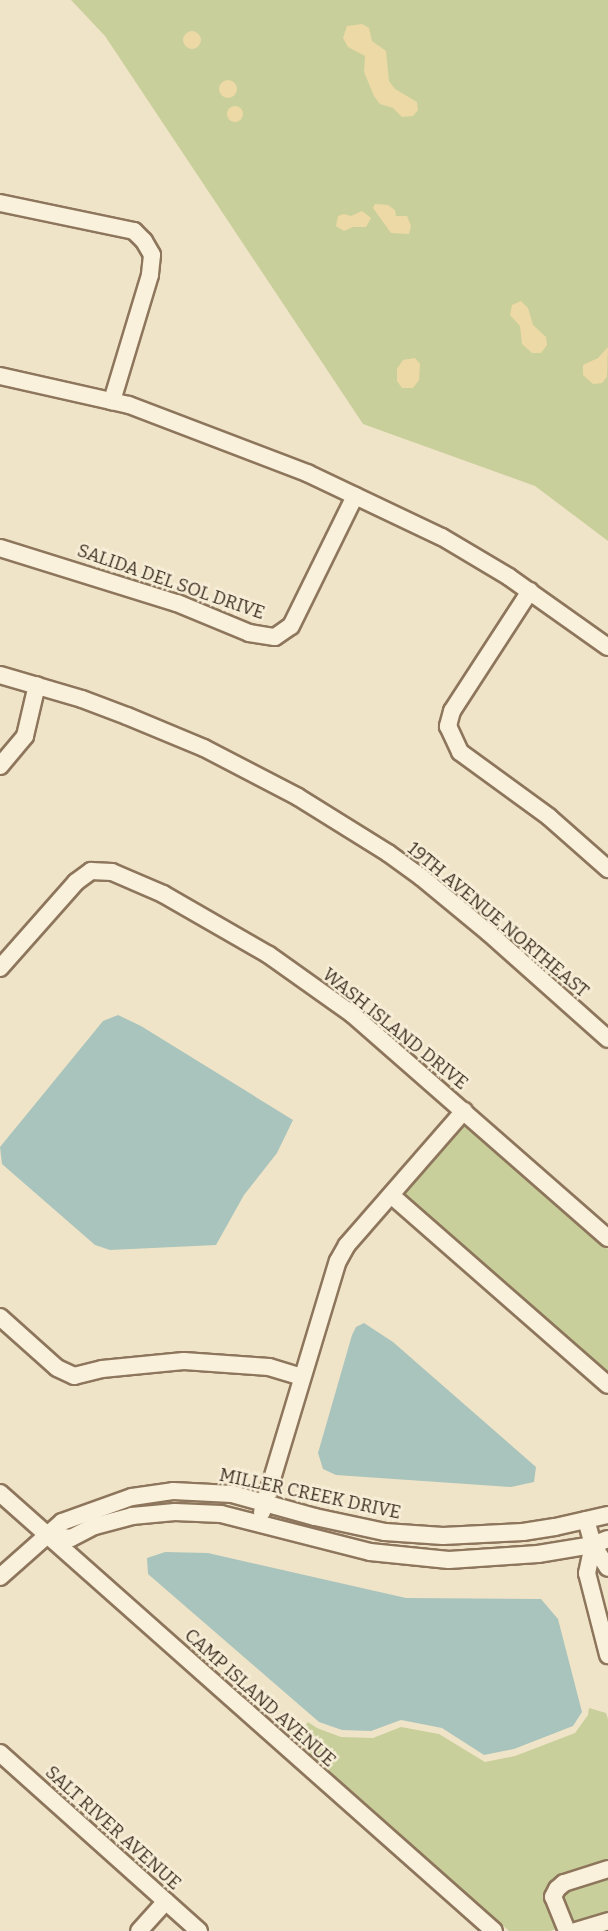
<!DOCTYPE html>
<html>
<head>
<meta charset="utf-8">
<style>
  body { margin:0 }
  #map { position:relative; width:608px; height:1931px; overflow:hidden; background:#f0e4c8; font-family:Bitter,serif }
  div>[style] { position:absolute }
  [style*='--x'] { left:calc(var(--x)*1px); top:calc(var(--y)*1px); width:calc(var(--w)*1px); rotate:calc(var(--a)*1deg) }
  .green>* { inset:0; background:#c9cf9b }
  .sand>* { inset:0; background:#ecd9a5 }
  .round { border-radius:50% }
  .water>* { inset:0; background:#a9c4bc }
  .roads { filter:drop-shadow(2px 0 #8d765c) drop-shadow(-2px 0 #8d765c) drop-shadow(0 2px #8d765c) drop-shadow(0 -2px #8d765c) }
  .minor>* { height:16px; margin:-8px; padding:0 8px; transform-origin:8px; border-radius:8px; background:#faf1dc }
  span { translate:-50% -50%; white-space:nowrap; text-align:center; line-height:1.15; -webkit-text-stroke:4.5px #f7eed8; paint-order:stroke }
  .street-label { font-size:18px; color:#3d2e20 }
</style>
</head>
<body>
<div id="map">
  <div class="green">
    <div style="clip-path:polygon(71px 0,608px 0,608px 541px,535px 486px,363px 424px,105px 36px)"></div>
    <div style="clip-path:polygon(464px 1123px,608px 1249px,608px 1374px,403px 1194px)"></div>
    <div style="clip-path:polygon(589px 1708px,606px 1713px,608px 1719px,608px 1913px,550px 1931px,509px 1931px,295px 1740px,308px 1722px,317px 1728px,341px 1737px,373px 1738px,401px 1727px,439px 1734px,485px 1762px,515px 1756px,575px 1733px,588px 1715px)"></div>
  </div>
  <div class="sand">
    <div style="clip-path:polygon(362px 24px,369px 28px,372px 41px,386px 51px,389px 81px,395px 89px,417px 102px,418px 110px,413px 116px,402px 117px,393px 108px,380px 104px,374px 96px,364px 72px,365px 56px,348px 47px,343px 38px,347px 26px)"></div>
    <div class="round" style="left:183px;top:31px;width:18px;height:18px"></div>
    <div class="round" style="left:219px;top:80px;width:18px;height:18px"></div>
    <div class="round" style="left:227px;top:106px;width:16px;height:16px"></div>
    <div style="clip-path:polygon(375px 204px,388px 205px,395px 210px,396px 216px,407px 216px,411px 226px,409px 234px,391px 233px,373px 208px)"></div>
    <div style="clip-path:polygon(362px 211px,371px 218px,366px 227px,353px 227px,344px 231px,336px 226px,338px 216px,344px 214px,351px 216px)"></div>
    <div style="clip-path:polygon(521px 301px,528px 308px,533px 325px,546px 337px,547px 345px,541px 353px,532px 353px,522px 344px,520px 326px,510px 315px,512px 305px)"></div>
    <div style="clip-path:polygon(608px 347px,607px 377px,602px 383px,593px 384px,583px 375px,583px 365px,598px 358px)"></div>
    <div style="clip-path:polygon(415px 358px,420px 364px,419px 380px,413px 388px,402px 388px,397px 381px,397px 369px,403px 360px)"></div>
  </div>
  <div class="water">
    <div style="clip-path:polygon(118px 1015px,141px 1026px,293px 1120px,277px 1153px,244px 1195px,216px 1245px,110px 1250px,95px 1245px,2px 1164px,0 1147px,103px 1021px)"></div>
    <div style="clip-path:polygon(364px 1323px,393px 1342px,536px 1467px,534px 1482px,511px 1487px,336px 1475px,323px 1469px,318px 1453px,352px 1335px,356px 1327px)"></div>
    <div style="clip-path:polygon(165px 1552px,208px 1553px,406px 1598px,541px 1599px,558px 1619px,582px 1712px,573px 1726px,514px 1749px,484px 1755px,442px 1728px,401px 1720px,371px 1731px,342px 1730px,319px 1722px,148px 1574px,147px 1558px)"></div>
  </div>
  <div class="roads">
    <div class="minor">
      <div style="--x:0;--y:203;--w:137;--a:11.8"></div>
      <div style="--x:134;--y:231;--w:14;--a:45"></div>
      <div style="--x:144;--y:241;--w:16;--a:60"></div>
      <div style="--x:152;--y:255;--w:20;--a:96"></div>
      <div style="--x:150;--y:275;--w:132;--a:106.8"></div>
      <div style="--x:0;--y:376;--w:132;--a:12.7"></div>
      <div style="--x:129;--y:405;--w:191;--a:20.9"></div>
      <div style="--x:307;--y:473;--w:149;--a:25.4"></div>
      <div style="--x:442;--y:537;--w:78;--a:30.8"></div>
      <div style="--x:509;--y:577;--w:121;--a:35.3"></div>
      <div style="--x:0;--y:548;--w:185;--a:17.3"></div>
      <div style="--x:177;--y:603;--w:78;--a:22.6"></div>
      <div style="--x:249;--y:633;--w:26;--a:9"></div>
      <div style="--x:275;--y:637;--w:19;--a:-35"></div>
      <div style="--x:291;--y:626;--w:145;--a:-63.8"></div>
      <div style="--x:530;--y:591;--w:143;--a:123"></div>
      <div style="--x:452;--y:711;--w:16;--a:105"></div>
      <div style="--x:448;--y:726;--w:29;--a:65"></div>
      <div style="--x:460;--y:752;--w:110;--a:36.1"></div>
      <div style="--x:549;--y:817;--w:79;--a:41.4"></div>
      <div style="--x:0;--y:675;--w:85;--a:16.3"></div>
      <div style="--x:82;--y:699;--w:48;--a:20.7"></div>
      <div style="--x:127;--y:716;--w:83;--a:22.6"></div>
      <div style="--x:204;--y:748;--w:106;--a:27.5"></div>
      <div style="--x:298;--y:797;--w:106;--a:31.9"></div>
      <div style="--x:388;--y:853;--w:41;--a:36"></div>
      <div style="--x:421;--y:877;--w:88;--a:39.5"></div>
      <div style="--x:489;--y:933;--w:159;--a:41.7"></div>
      <div style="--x:0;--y:766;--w:39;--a:-50"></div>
      <div style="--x:25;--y:736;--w:52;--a:-76.8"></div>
      <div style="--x:0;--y:968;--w:115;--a:-48.5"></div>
      <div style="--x:76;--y:882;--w:19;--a:-36"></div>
      <div style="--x:91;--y:871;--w:21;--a:3"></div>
      <div style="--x:112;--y:872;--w:56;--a:23.3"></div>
      <div style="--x:163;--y:894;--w:122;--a:29.9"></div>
      <div style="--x:269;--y:955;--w:102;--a:35.4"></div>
      <div style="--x:352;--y:1014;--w:340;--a:41.2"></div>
      <div style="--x:391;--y:1195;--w:288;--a:41.2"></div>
      <div style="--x:0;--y:1317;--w:76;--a:41.8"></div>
      <div style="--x:57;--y:1368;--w:19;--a:25"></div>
      <div style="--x:74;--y:1376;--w:29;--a:-14"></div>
      <div style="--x:102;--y:1369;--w:82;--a:-5.6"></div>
      <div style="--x:184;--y:1361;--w:85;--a:4"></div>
      <div style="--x:269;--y:1367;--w:34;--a:17"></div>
      <div style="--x:0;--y:1493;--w:660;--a:41.56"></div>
      <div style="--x:262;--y:1512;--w:262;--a:-73.2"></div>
      <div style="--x:338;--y:1261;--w:18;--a:-61"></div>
      <div style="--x:347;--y:1245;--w:178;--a:-48.9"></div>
      <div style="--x:586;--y:1520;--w:26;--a:74"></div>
      <div style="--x:593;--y:1545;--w:27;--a:57"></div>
      <div style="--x:47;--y:1535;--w:24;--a:7"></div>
      <div style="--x:71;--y:1538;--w:27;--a:-27"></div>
      <div style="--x:95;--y:1526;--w:38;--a:-15"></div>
      <div style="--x:132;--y:1516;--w:43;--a:-5.3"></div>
      <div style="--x:175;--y:1512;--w:46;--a:2.5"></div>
      <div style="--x:221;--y:1514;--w:154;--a:14.3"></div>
      <div style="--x:370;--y:1552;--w:79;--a:5.8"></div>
      <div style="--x:449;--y:1560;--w:89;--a:-3.9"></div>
      <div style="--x:538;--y:1554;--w:56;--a:-9.3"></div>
      <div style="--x:593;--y:1545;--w:16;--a:-22"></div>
      <div style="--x:593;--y:1545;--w:29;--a:102"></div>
      <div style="--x:587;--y:1573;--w:85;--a:75.6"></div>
      <div style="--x:0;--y:1577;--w:83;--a:-41.6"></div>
      <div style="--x:62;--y:1522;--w:74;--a:-19.7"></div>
      <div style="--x:132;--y:1497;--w:41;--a:-8.3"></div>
      <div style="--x:173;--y:1491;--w:59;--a:2.9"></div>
      <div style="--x:232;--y:1494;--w:86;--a:15.5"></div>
      <div style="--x:315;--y:1517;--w:72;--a:12.1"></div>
      <div style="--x:385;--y:1532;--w:58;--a:3.9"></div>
      <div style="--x:443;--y:1536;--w:80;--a:-2.9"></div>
      <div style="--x:523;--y:1532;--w:32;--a:-9"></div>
      <div style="--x:555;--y:1527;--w:54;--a:-12.8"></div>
      <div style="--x:0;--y:1753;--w:267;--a:41.8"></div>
      <div style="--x:139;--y:1931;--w:40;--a:-48"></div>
      <div style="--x:567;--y:1931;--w:37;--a:-112"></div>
      <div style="--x:553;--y:1897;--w:9;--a:-63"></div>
      <div style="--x:557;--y:1889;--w:9;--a:-41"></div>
      <div style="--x:564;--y:1883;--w:46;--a:-17.7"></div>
      <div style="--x:576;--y:1931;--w:34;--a:-17"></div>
    </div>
  </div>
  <div class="street-label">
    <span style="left:171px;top:582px;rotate:19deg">SALIDA DEL SOL DRIVE</span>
    <span style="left:498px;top:920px;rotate:40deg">19TH AVENUE NORTHEAST</span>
    <span style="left:395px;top:1029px;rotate:39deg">WASH ISLAND DRIVE</span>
    <span style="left:310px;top:1494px;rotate:12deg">MILLER CREEK DRIVE</span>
    <span style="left:260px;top:1698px;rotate:42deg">CAMP ISLAND AVENUE</span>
    <span style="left:113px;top:1828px;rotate:42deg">SALT RIVER AVENUE</span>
  </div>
</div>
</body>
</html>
